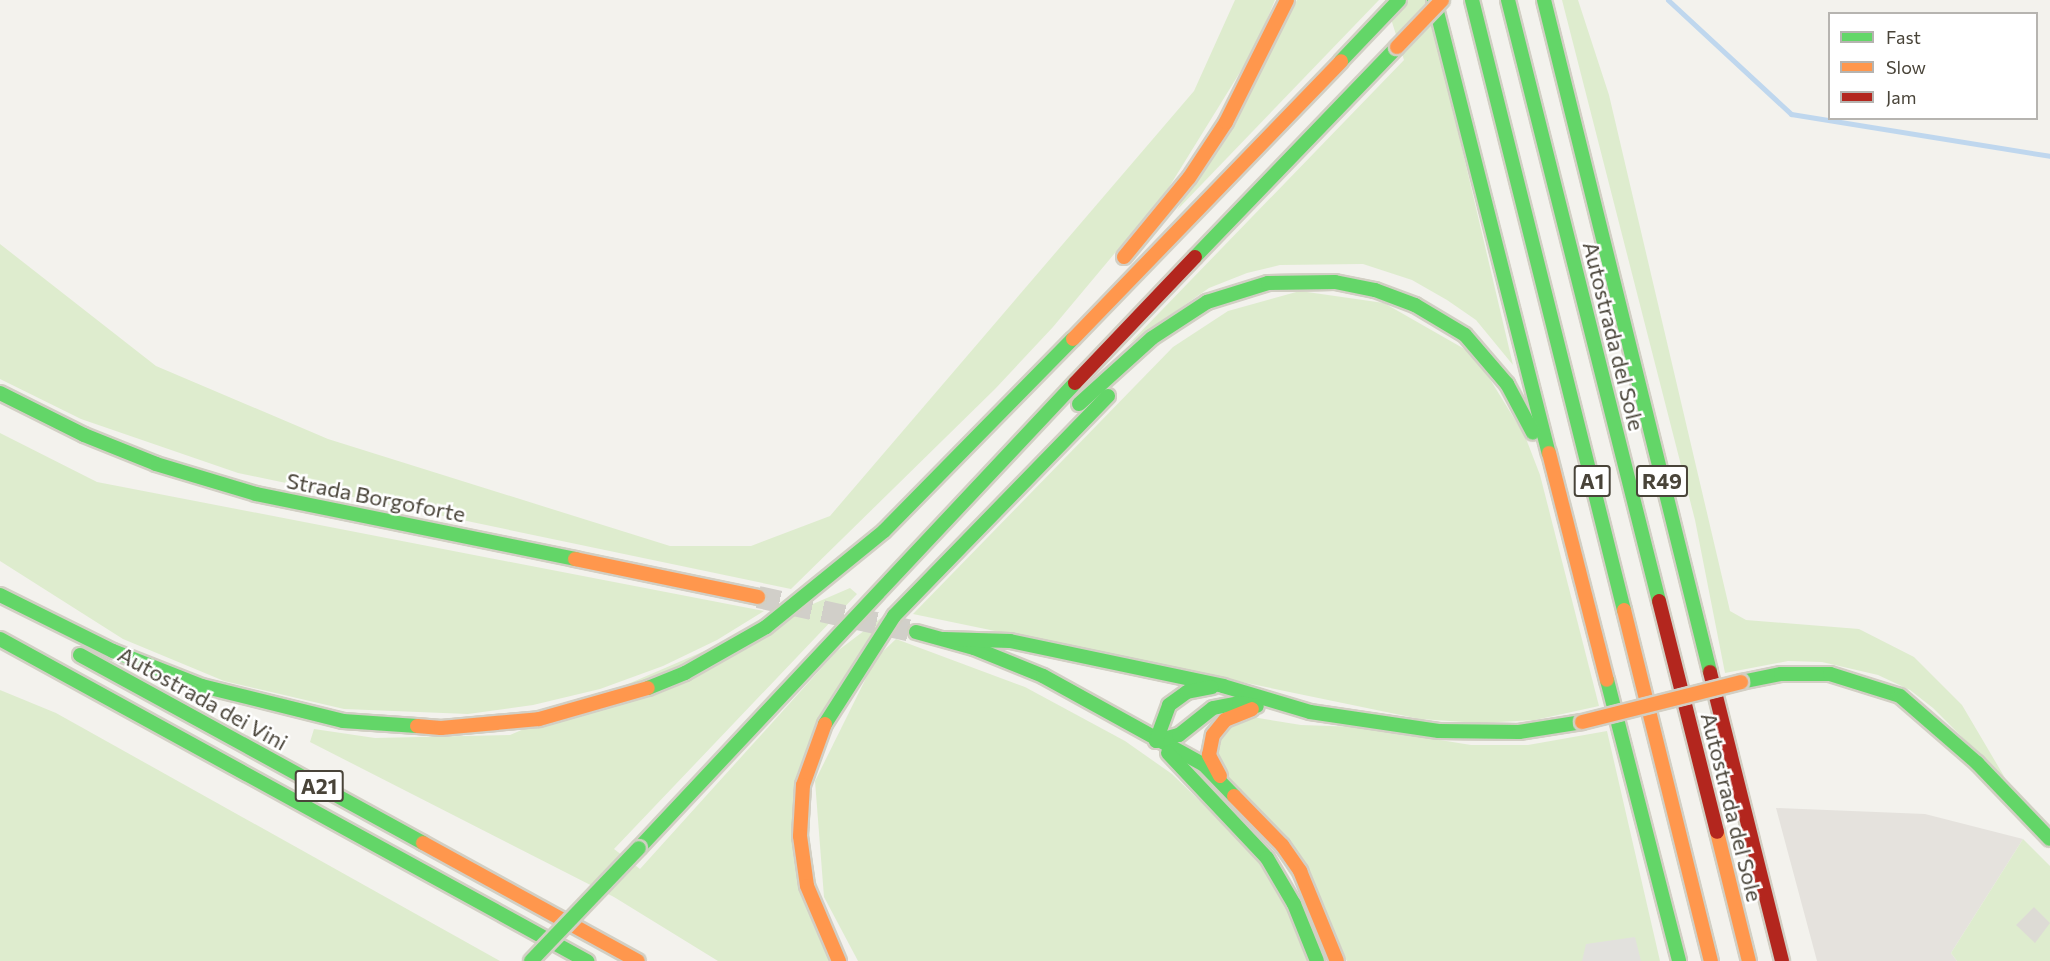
<!DOCTYPE html>
<html>
<head>
<meta charset="utf-8">
<style>
  body { margin:0 }
  #map { position:relative; width:2050px; height:961px; overflow:hidden; background:#f3f2ed; font-family:Commissioner,sans-serif }
  div>[style] { position:absolute }
  [style*='--x'] { left:calc(var(--x)*1px); top:calc(var(--y)*1px); width:calc(var(--w)*1px); rotate:calc(var(--a)*1deg) }
  .industrial>* { inset:0; background:#e5e2dd }
  .green>* { inset:0; background:#deecce }
  .parking>* { inset:0; background:#e2e1dd }
  .stream>* { height:5px; margin:-2.5px; padding:0 2.5px; transform-origin:2.5px; border-radius:2.5px; background:#bfd7ee }
  .building>* { inset:0; background:#dddbd5 }
  .secondary-tunnel>* { height:22px; margin-top:-11px; transform-origin:0; background:repeating-linear-gradient(90deg,#d1cfc9 0 22px,transparent 0 33px) }
  .roads { filter:drop-shadow(2px 0 #d2cfc4) drop-shadow(-2px 0 #d2cfc4) drop-shadow(0 2px #d2cfc4) drop-shadow(0 -2px #d2cfc4) }
  .fast>* { height:14px; margin:-7px; padding:0 7px; transform-origin:7px; border-radius:7px; background:#63d668 }
  .slow>* { height:14px; margin:-7px; padding:0 7px; transform-origin:7px; border-radius:7px; background:#ff974d }
  .jam>* { height:14px; margin:-7px; padding:0 7px; transform-origin:7px; border-radius:7px; background:#b3261e }
  .bridges { filter:drop-shadow(2px 0 #d2cfc4) drop-shadow(-2px 0 #d2cfc4) drop-shadow(0 2px #d2cfc4) drop-shadow(0 -2px #d2cfc4) }
  .fast-bridge>* { height:14px; margin:-7px; padding:0 7px; transform-origin:7px; border-radius:7px; background:#63d668 }
  .slow-bridge>* { height:14px; margin:-7px; padding:0 7px; transform-origin:7px; border-radius:7px; background:#ff974d }
  span { translate:-50% -50%; white-space:nowrap; text-align:center; line-height:1.15; -webkit-text-stroke:5px #fff; paint-order:stroke }
  .shield-label span { padding:2px 4px; background:#fff; border:2px solid; border-radius:4px; -webkit-text-stroke-width:0 }
  .shield-label { font-size:21px; color:#494439; font-weight:700 }
  .street-label { font-size:22px; color:#494439 }
  .legend { position:absolute; left:1828px; top:12px; width:210px; height:108px; box-sizing:border-box; background:#fff; border:2px solid #b6b4b0; margin:0; padding:8px 10px; list-style:none; font-size:18px; color:#494439 }
  .legend li { display:flex; align-items:center; gap:12px; height:30px }
  .legend b { width:30px; border:2px solid #b6b4b0 }
</style>
</head>
<body>
<div id="map">
  <div class="industrial">
    <div style="clip-path:polygon(1776px 808px,1925px 814px,2023px 839px,1951px 953px,1957px 961px,1817px 961px)"></div>
  </div>
  <div class="green">
    <div style="clip-path:polygon(1235px 0,1275px 0,1255px 48px,1166px 192px,1053px 327px,995px 389px,791px 589px,238px 473px,81px 419px,0 379px,0 244px,156px 366px,328px 439px,670px 546px,751px 546px,830px 516px,1194px 91px)"></div>
    <div style="clip-path:polygon(1297px 0,1379px 0,1177px 210px)"></div>
    <div style="clip-path:polygon(1385px 0,1427px 0,1513px 365px,1476px 320px,1447px 300px,1412px 280px,1363px 264px,1280px 265px,1247px 273px,1209px 288px,1129px 344px,1404px 60px)"></div>
    <div style="clip-path:polygon(1562px 0,1578px 0,1609px 95px,1730px 611px,1746px 620px,1859px 629px,1914px 657px,1962px 705px,2008px 783px,1933px 708px,1910px 690px,1878px 675px,1822px 662px,1788px 661px,1725px 673px,1695px 520px)"></div>
    <div style="clip-path:polygon(1300px 291px,1384px 303px,1475px 355px,1525px 436px,1540px 475px,1599px 706px,1535px 720px,1480px 723px,1420px 719px,913px 614px,1173px 347px,1228px 311px)"></div>
    <div style="clip-path:polygon(0 433px,97px 482px,764px 611px,717px 640px,663px 666px,600px 689px,533px 705px,468px 714px,344px 709px,224px 681px,123px 639px,0 561px)"></div>
    <div style="clip-path:polygon(850px 588px,857px 594px,614px 849px,640px 869px,836px 652px,885px 615px,798px 772px,829px 961px,718px 961px,614px 897px,310px 742px,314px 729px,375px 738px,510px 735px)"></div>
    <div style="clip-path:polygon(896px 639px,1025px 687px,1125px 741px,1172px 774px,1249px 849px,1282px 897px,1308px 961px,858px 961px,824px 897px,815px 781px,876px 658px)"></div>
    <div style="clip-path:polygon(0 690px,56px 713px,500px 961px,0 961px)"></div>
    <div style="clip-path:polygon(1246px 716px,1301px 725px,1360px 727px,1471px 745px,1528px 745px,1607px 731px,1660px 961px,1347px 961px,1221px 769px,1218px 753px,1222px 735px)"></div>
    <div style="clip-path:polygon(2023px 839px,2050px 866px,2050px 961px,1957px 961px,1951px 953px)"></div>
  </div>
  <div class="parking">
    <div style="clip-path:polygon(1635px 937px,1641px 961px,1582px 961px,1586px 944px)"></div>
  </div>
  <div class="stream">
    <div style="--x:1668;--y:0;--w:168;--a:42.8"></div>
    <div style="--x:1791;--y:114;--w:262;--a:9.2"></div>
  </div>
  <div class="building">
    <div style="clip-path:polygon(2034px 907px,2050px 923px,2035px 943px,2016px 925px)"></div>
  </div>
  <div class="secondary-tunnel">
    <div style="--x:758;--y:597;--w:162;--a:12.5"></div>
  </div>
  <div class="roads">
    <div class="fast">
      <div style="--x:1434;--y:0;--w:467;--a:75.8"></div>
      <div style="--x:1472;--y:0;--w:629;--a:76.01"></div>
      <div style="--x:1508;--y:0;--w:620;--a:75.9"></div>
      <div style="--x:1544;--y:0;--w:692;--a:76.12"></div>
      <div style="--x:1341;--y:61;--w:84;--a:-46.4"></div>
      <div style="--x:1195;--y:257;--w:291;--a:-46.1"></div>
      <div style="--x:0;--y:393;--w:94;--a:26.6"></div>
      <div style="--x:84;--y:435;--w:78;--a:21.9"></div>
      <div style="--x:156;--y:464;--w:104;--a:16.7"></div>
      <div style="--x:256;--y:494;--w:326;--a:11.5"></div>
      <div style="--x:1079;--y:404;--w:98;--a:-42.1"></div>
      <div style="--x:1152;--y:338;--w:66;--a:-33.2"></div>
      <div style="--x:1207;--y:302;--w:64;--a:-17.3"></div>
      <div style="--x:1268;--y:283;--w:67;--a:-0.9"></div>
      <div style="--x:1335;--y:282;--w:41;--a:11.3"></div>
      <div style="--x:1375;--y:290;--w:43;--a:20.6"></div>
      <div style="--x:1415;--y:305;--w:58;--a:31"></div>
      <div style="--x:1465;--y:335;--w:65;--a:49.4"></div>
      <div style="--x:1507;--y:384;--w:55;--a:62"></div>
      <div style="--x:0;--y:595;--w:126;--a:26.4"></div>
      <div style="--x:113;--y:651;--w:96;--a:21.5"></div>
      <div style="--x:202;--y:686;--w:145;--a:13.9"></div>
      <div style="--x:343;--y:721;--w:74;--a:3.9"></div>
      <div style="--x:916;--y:632;--w:60;--a:15.4"></div>
      <div style="--x:974;--y:648;--w:74;--a:22.1"></div>
      <div style="--x:1043;--y:676;--w:184;--a:28.9"></div>
      <div style="--x:1204;--y:765;--w:43;--a:45.9"></div>
      <div style="--x:0;--y:639;--w:670;--a:28.75"></div>
      <div style="--x:944;--y:639;--w:66;--a:1.7"></div>
      <div style="--x:1010;--y:641;--w:218;--a:11.9"></div>
      <div style="--x:1223;--y:686;--w:91;--a:16.6"></div>
      <div style="--x:1310;--y:712;--w:130;--a:8.4"></div>
      <div style="--x:1439;--y:731;--w:80;--a:0.7"></div>
      <div style="--x:1519;--y:732;--w:64;--a:-9"></div>
      <div style="--x:80;--y:655;--w:391;--a:28.7"></div>
      <div style="--x:1607;--y:680;--w:290;--a:75.6"></div>
      <div style="--x:1741;--y:682;--w:41;--a:-11.3"></div>
      <div style="--x:1781;--y:674;--w:49;--a:0"></div>
      <div style="--x:1830;--y:674;--w:73;--a:17.4"></div>
      <div style="--x:1900;--y:696;--w:102;--a:41"></div>
      <div style="--x:1977;--y:763;--w:105;--a:46.2"></div>
      <div style="--x:648;--y:688;--w:40;--a:-22"></div>
      <div style="--x:685;--y:673;--w:93;--a:-29.6"></div>
      <div style="--x:766;--y:627;--w:152;--a:-39.1"></div>
      <div style="--x:884;--y:531;--w:269;--a:-45.5"></div>
      <div style="--x:825;--y:724;--w:128;--a:-57.4"></div>
      <div style="--x:894;--y:616;--w:307;--a:-45.8"></div>
      <div style="--x:1156;--y:741;--w:24;--a:-15"></div>
      <div style="--x:1179;--y:735;--w:43;--a:-38.5"></div>
      <div style="--x:1213;--y:708;--w:26;--a:-11"></div>
      <div style="--x:1239;--y:703;--w:18;--a:9"></div>
      <div style="--x:1156;--y:741;--w:38;--a:-70"></div>
      <div style="--x:1169;--y:705;--w:22;--a:-36"></div>
      <div style="--x:1187;--y:692;--w:25;--a:-11"></div>
      <div style="--x:1168;--y:753;--w:144;--a:46.7"></div>
      <div style="--x:1267;--y:858;--w:53;--a:59.6"></div>
      <div style="--x:1294;--y:904;--w:61;--a:68"></div>
      <div style="--x:639;--y:848;--w:637;--a:-46.84"></div>
    </div>
    <div class="slow">
      <div style="--x:1124;--y:257;--w:102;--a:-50.6"></div>
      <div style="--x:1189;--y:178;--w:67;--a:-56.5"></div>
      <div style="--x:1226;--y:122;--w:136;--a:-63.4"></div>
      <div style="--x:1073;--y:339;--w:386;--a:-46"></div>
      <div style="--x:1549;--y:453;--w:234;--a:75.7"></div>
      <div style="--x:575;--y:559;--w:187;--a:11.7"></div>
      <div style="--x:1624;--y:610;--w:362;--a:76.1"></div>
      <div style="--x:825;--y:724;--w:65;--a:109.8"></div>
      <div style="--x:803;--y:785;--w:51;--a:93.4"></div>
      <div style="--x:800;--y:836;--w:50;--a:82"></div>
      <div style="--x:807;--y:886;--w:82;--a:66.9"></div>
      <div style="--x:417;--y:726;--w:24;--a:5"></div>
      <div style="--x:441;--y:728;--w:98;--a:-5.2"></div>
      <div style="--x:539;--y:719;--w:113;--a:-15.9"></div>
      <div style="--x:1220;--y:776;--w:24;--a:-118"></div>
      <div style="--x:1209;--y:755;--w:20;--a:-79"></div>
      <div style="--x:1213;--y:735;--w:19;--a:-51"></div>
      <div style="--x:1225;--y:720;--w:29;--a:-22"></div>
      <div style="--x:1234;--y:796;--w:69;--a:45.6"></div>
      <div style="--x:1282;--y:845;--w:32;--a:55"></div>
      <div style="--x:1300;--y:871;--w:97;--a:67.7"></div>
      <div style="--x:1717;--y:832;--w:133;--a:76.1"></div>
      <div style="--x:423;--y:843;--w:245;--a:28.8"></div>
    </div>
    <div class="jam">
      <div style="--x:1075;--y:383;--w:174;--a:-46.4"></div>
      <div style="--x:1659;--y:601;--w:238;--a:75.9"></div>
      <div style="--x:1710;--y:672;--w:298;--a:76"></div>
    </div>
  </div>
  <div class="bridges">
    <div class="fast-bridge">
      <div style="--x:531;--y:961;--w:156;--a:-46.3"></div>
    </div>
    <div class="slow-bridge">
      <div style="--x:1397;--y:47;--w:65;--a:-46.2"></div>
      <div style="--x:1582;--y:722;--w:164;--a:-14.1"></div>
    </div>
  </div>
  <div class="shield-label">
    <span style="left:1592px;top:481px">A1</span>
    <span style="left:1662px;top:481px">R49</span>
    <span style="left:319px;top:786px">A21</span>
  </div>
  <div class="street-label">
    <span style="left:1614px;top:336px;rotate:76deg">Autostrada del Sole</span>
    <span style="left:376px;top:497px;rotate:11deg">Strada Borgoforte</span>
    <span style="left:203px;top:698px;rotate:29deg">Autostrada dei Vini</span>
    <span style="left:1732px;top:807px;rotate:76deg">Autostrada del Sole</span>
  </div>
  <ul class="legend">
  <li><b style="height:8px;background:#63d668"></b>Fast</li>
  <li><b style="height:8px;background:#ff974d"></b>Slow</li>
  <li><b style="height:8px;background:#b3261e"></b>Jam</li>
  </ul>
</div>
</body>
</html>
